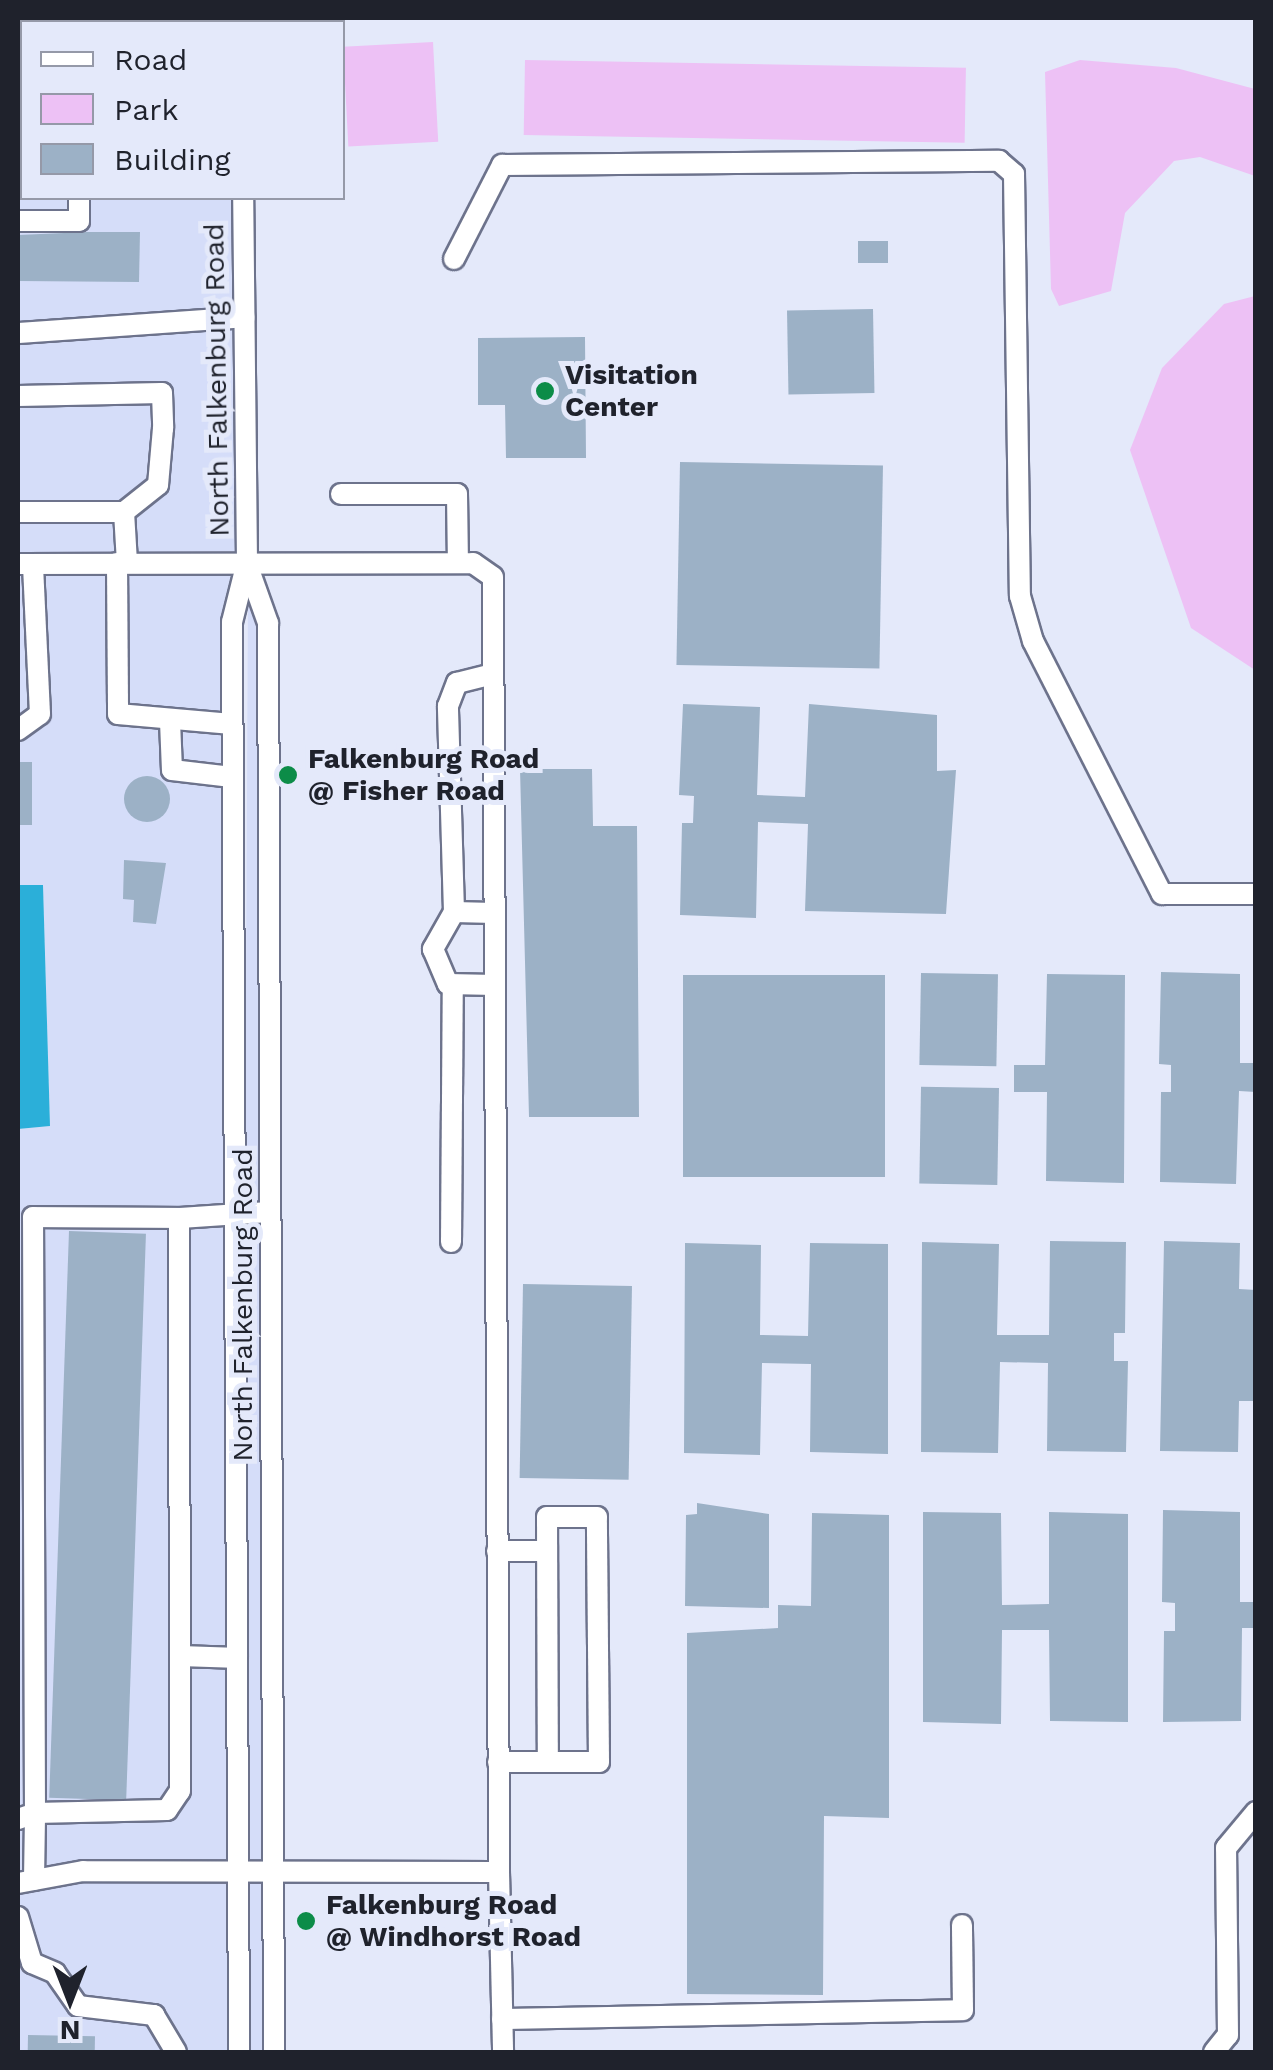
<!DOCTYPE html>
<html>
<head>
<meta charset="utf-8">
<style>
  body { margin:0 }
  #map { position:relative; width:1273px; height:2070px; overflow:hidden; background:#e4e9fa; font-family:"Work Sans",sans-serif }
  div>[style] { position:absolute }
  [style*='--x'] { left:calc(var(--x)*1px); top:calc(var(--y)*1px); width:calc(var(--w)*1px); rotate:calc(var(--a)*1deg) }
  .built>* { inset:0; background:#d5ddf9; transform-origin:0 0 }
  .green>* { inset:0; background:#edc1f5; transform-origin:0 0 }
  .water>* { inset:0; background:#2bafd9 }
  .building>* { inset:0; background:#9cb1c6; transform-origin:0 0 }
  .round { border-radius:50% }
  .roads { filter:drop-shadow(2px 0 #6d738c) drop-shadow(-2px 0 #6d738c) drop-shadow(0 2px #6d738c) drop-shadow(0 -2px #6d738c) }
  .minor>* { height:20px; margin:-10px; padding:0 10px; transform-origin:10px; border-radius:10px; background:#fff }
  .dots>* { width:28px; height:28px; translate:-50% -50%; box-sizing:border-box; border:5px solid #e4e9fa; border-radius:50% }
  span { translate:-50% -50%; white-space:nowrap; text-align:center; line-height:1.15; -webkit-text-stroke:10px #e4e9fa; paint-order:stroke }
  .poi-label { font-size:28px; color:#1f222c; font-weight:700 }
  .left { translate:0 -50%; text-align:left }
  .street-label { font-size:28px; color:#1f222c }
  .frame { position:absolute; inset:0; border:20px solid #1f222c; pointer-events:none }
  .legend { position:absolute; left:20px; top:20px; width:325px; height:180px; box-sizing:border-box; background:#e4e9fa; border:2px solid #9599a8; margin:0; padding:12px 18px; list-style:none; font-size:30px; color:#1f222c }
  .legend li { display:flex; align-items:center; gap:20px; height:50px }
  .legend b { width:50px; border:2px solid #9599a8 }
  .north { position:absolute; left:20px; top:1950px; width:100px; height:100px; -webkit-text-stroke:8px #e4e9fa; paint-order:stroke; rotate:180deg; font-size:28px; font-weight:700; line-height:40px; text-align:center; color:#1f222c }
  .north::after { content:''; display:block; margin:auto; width:35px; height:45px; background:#1f222c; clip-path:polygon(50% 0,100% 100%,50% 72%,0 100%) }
</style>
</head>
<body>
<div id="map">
  <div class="built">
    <div style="clip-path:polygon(18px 18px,235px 18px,22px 22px,22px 198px,233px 198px,237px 551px,18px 554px)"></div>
    <div style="clip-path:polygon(234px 573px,229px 1861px,81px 1861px,18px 1872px,18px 1129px,50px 1126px,43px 885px,18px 885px,18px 575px)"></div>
    <div style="clip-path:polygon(248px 596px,259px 625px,261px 1202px,245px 1201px)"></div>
    <div style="left:244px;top:1223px;width:17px;height:638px"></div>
    <div style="clip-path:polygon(84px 1882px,229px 1882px,229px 2052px,18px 2052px,18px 1894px)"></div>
    <div style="left:248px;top:1883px;width:15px;height:169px"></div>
  </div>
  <div class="green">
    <div style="left:433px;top:42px;width:100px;height:90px;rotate:87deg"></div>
    <div style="left:525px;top:60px;width:441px;height:75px;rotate:1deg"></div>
    <div style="clip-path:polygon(1080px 60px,1176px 68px,1255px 89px,1255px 176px,1200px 157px,1174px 161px,1125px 213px,1111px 291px,1059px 306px,1051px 289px,1045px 72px)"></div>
    <div style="clip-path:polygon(1255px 296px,1256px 296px,1255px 670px,1191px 628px,1130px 450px,1162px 368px,1224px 304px)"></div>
  </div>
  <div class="water">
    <div style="clip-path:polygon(18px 885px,43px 885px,50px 1126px,18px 1129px)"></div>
  </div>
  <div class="building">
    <div style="clip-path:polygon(87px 232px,140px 232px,139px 282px,18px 281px,18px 235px)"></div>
    <div style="left:858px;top:241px;width:30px;height:22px"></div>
    <div style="left:873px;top:309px;width:84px;height:86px;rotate:89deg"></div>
    <div style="clip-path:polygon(585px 337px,586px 458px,506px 458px,505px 405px,478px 405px,478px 338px)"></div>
    <div style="left:680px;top:462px;width:203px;height:203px;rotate:1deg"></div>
    <div style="clip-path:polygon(683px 704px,760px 707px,757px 795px,805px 797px,809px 704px,937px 715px,937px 771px,956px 770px,946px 914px,805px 911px,808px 824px,758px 822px,756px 918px,680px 915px,682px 823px,693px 823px,694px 796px,679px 795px)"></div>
    <div style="left:18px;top:762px;width:14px;height:63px"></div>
    <div style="clip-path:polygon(520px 769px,592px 769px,593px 826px,637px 826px,639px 1117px,529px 1117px)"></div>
    <div class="round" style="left:124px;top:776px;width:46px;height:46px"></div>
    <div style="clip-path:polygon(124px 860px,166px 863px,156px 924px,133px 922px,134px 900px,123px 899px)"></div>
    <div style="clip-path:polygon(1161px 972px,1240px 974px,1240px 1063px,1256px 1063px,1256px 1092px,1239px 1091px,1236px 1184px,1160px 1182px,1161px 1092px,1171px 1092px,1171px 1065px,1159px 1064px)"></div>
    <div style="left:921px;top:973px;width:77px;height:92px;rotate:1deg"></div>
    <div style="clip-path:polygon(1047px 974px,1125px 975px,1124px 1183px,1046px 1181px,1047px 1092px,1014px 1092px,1014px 1065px,1045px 1065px)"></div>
    <div style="left:683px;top:975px;width:202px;height:202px"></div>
    <div style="left:999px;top:1088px;width:97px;height:78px;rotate:91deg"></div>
    <div style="left:69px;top:1231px;width:77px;height:567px;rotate:2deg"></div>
    <div style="clip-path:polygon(1050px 1241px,1126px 1242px,1125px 1333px,1114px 1333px,1114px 1361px,1128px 1361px,1126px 1452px,1047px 1451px,1048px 1363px,1000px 1362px,998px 1453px,921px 1452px,922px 1242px,999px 1244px,997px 1335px,1049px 1335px)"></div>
    <div style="clip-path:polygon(1164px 1241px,1240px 1243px,1239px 1289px,1256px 1290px,1256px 1401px,1239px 1401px,1238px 1452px,1160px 1451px)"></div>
    <div style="clip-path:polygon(685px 1243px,761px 1245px,760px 1335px,808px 1336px,810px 1243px,888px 1244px,888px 1454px,810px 1452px,811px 1364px,762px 1363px,760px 1455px,684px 1453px)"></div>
    <div style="left:523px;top:1284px;width:109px;height:194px;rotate:1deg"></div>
    <div style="clip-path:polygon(697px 1503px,769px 1514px,769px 1608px,685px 1606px,686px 1515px,697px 1514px)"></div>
    <div style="clip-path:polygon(1163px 1510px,1240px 1512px,1240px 1602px,1256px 1602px,1256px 1628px,1242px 1628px,1241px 1721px,1163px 1722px,1164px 1631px,1175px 1631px,1175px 1603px,1162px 1602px)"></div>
    <div style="clip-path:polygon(923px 1512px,1001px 1513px,1002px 1605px,1049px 1604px,1049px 1512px,1128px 1514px,1128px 1722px,1050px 1721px,1049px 1630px,1002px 1630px,1001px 1724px,923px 1722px)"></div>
    <div style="clip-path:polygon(812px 1513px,889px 1515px,889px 1818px,824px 1816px,823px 1995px,687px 1994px,687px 1633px,778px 1628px,778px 1605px,811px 1606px)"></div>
    <div style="left:28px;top:2035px;width:67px;height:17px;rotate:1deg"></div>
  </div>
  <div class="roads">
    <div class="minor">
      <div style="--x:244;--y:22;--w:4;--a:-76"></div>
      <div style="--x:18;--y:221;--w:61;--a:0"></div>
      <div style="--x:79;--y:221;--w:23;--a:-90"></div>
      <div style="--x:454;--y:259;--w:106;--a:-62.9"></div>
      <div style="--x:502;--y:165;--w:497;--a:-0.5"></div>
      <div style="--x:999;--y:161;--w:20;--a:41"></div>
      <div style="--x:1014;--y:174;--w:422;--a:89.2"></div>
      <div style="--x:1020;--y:596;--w:47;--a:73.9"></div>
      <div style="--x:1033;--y:641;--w:284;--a:63"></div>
      <div style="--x:1162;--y:894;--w:94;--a:0"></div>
      <div style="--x:18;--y:333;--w:227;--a:-4"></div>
      <div style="--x:18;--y:396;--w:144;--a:-1.2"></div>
      <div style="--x:162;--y:393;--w:35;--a:88"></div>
      <div style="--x:163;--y:428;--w:57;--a:95"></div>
      <div style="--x:158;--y:485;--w:43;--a:141.5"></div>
      <div style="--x:124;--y:512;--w:106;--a:180"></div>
      <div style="--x:341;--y:494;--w:116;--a:0"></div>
      <div style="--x:457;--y:494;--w:69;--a:89.2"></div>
      <div style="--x:124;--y:512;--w:51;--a:86.6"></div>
      <div style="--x:117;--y:563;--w:151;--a:89.6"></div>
      <div style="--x:118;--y:714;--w:114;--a:5"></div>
      <div style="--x:18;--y:564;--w:455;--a:-0.1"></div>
      <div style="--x:473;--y:563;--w:24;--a:35"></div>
      <div style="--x:493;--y:577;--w:1295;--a:89.73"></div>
      <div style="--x:499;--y:1872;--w:416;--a:-179.9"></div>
      <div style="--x:83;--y:1871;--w:66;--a:169.5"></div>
      <div style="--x:247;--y:564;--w:63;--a:70.4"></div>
      <div style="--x:268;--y:623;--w:1429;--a:89.76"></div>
      <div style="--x:170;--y:721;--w:49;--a:87.7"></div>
      <div style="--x:172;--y:770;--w:60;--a:6.7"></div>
      <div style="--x:18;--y:730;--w:27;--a:-36"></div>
      <div style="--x:40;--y:714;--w:150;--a:-92.7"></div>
      <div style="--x:454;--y:912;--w:206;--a:-91.7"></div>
      <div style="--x:448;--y:706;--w:25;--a:-69"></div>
      <div style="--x:457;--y:683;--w:37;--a:-14"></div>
      <div style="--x:494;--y:913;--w:40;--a:-178.6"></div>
      <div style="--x:454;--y:912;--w:43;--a:119.6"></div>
      <div style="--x:433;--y:949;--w:38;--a:67"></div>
      <div style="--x:448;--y:984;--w:47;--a:1.2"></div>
      <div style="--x:451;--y:1242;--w:257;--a:-89.6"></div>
      <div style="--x:497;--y:1551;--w:50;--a:0"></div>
      <div style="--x:183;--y:1656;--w:54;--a:2.1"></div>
      <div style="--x:498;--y:1762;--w:101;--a:0"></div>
      <div style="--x:599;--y:1762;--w:245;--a:-90.5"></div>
      <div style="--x:597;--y:1517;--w:50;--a:180"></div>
      <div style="--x:547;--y:1517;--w:245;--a:89.8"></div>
      <div style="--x:18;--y:1819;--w:18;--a:-19"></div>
      <div style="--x:35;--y:1813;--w:596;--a:-90.19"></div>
      <div style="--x:33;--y:1217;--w:146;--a:0.4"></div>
      <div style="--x:499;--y:1872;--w:180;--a:88.7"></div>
      <div style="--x:34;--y:1880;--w:67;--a:-89.1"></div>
      <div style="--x:35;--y:1813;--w:132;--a:-1.3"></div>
      <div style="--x:167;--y:1810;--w:23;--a:-56"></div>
      <div style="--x:180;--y:1791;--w:573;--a:-90.1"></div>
      <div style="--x:179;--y:1218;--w:91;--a:-3.8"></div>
      <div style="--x:18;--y:1917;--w:48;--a:73.1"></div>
      <div style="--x:32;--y:1963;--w:25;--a:23"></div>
      <div style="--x:55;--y:1973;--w:40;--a:55.1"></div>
      <div style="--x:78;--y:2006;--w:77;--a:6.8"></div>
      <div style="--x:154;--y:2015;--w:43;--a:59.3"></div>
      <div style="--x:502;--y:2019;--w:461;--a:-1.1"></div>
      <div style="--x:963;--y:2010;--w:85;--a:-90.7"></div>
      <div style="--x:239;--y:2052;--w:1430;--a:-90.28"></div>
      <div style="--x:232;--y:622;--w:62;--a:-76"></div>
      <div style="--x:247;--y:562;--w:364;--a:-90.6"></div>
      <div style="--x:1214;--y:2052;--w:22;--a:-51"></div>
      <div style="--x:1228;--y:2035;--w:187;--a:-90.6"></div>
      <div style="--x:1226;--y:1848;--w:47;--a:-50.2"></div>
    </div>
  </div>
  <div class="dots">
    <div style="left:545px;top:391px;background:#0c8c48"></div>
    <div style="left:288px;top:775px;background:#0c8c48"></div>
    <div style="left:306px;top:1921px;background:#0c8c48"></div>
  </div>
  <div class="poi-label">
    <span class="left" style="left:565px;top:391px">Visitation<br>Center</span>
    <span class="left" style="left:308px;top:775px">Falkenburg Road<br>@ Fisher Road</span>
    <span class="left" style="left:326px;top:1921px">Falkenburg Road<br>@ Windhorst Road</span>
  </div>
  <div class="street-label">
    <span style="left:217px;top:380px;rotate:-91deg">North Falkenburg Road</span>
    <span style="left:243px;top:1305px;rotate:-90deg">North Falkenburg Road</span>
  </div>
  <div class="frame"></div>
  <ul class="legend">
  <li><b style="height:12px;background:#fff"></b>Road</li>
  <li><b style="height:28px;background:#edc1f5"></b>Park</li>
  <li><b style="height:28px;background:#9cb1c6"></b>Building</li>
  </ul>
  <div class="north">N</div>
</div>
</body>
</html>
